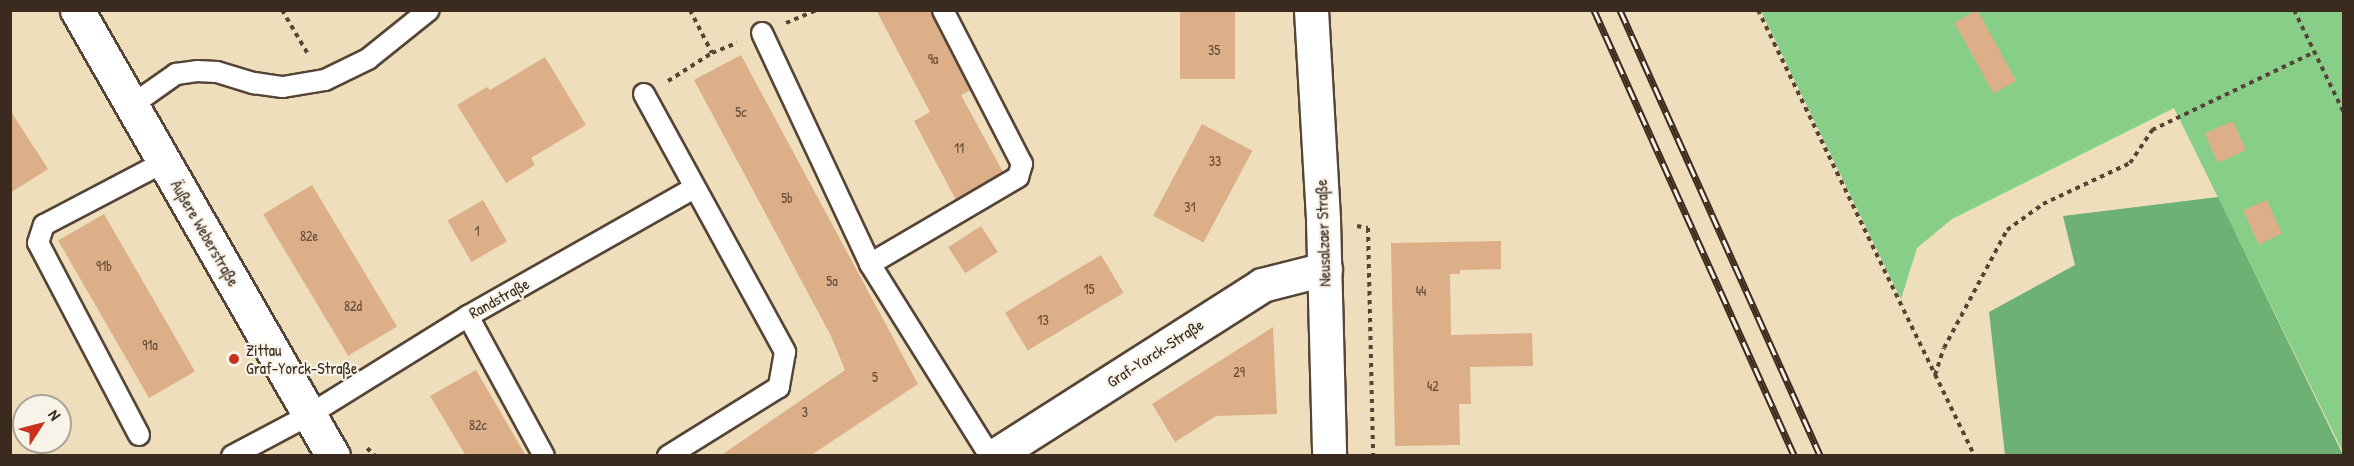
<!DOCTYPE html>
<html>
<head>
<meta charset="utf-8">
<style>
  body { margin:0 }
  #map { position:relative; width:2354px; height:466px; overflow:hidden; background:#eedebc; font-family:"Patrick Hand",sans-serif }
  div>[style] { position:absolute }
  [style*='--x'] { left:calc(var(--x)*1px); top:calc(var(--y)*1px); width:calc(var(--w)*1px); rotate:calc(var(--a)*1deg) }
  .green>* { inset:0; background:#87ce89 }
  .forest>* { inset:0; background:#6db175 }
  .building>* { inset:0; background:#dcaf88; transform-origin:0 0 }
  .path>* { height:4px; margin-top:-2px; transform-origin:0; background:repeating-linear-gradient(90deg,#564536 0 4.5px,transparent 0 9px) }
  .roads { filter:drop-shadow(2px 0 #564536) drop-shadow(-2px 0 #564536) drop-shadow(0 2px #564536) drop-shadow(0 -2px #564536) }
  .service>* { height:20px; margin:-10px; padding:0 10px; transform-origin:10px; border-radius:10px; background:#fff }
  .minor>* { height:33px; margin:-16.5px; padding:0 16.5px; transform-origin:16.5px; border-radius:16.5px; background:#fff }
  .secondary>* { height:33px; margin:-16.5px; padding:0 16.5px; transform-origin:16.5px; border-radius:16.5px; background:#fff }
  .primary>* { height:33px; margin:-16.5px; padding:0 16.5px; transform-origin:16.5px; border-radius:16.5px; background:#fff }
  .rail>* { height:7px; margin-top:-3.5px; transform-origin:0; background:repeating-linear-gradient(90deg,#f7f3e8 0 14px,#3b2a1e 0 28px); box-sizing:border-box; border-block:2px solid #3b2a1e }
  .dots>* { width:16px; height:16px; translate:-50% -50%; box-sizing:border-box; border:3px solid #f7f3e8; border-radius:50% }
  span { translate:-50% -50%; white-space:nowrap; text-align:center; line-height:1.15; -webkit-text-stroke:4.5px #f7f3e8; paint-order:stroke }
  .number-label { font-size:14px; color:#634b38 }
  .number-label span { -webkit-text-stroke-width:0 }
  .street-label { font-size:16px; color:#3b2a1e }
  .poi-label { font-size:16px; color:#3b2a1e }
  .left { translate:0 -50%; text-align:left }
  .frame { position:absolute; inset:0; border:12px solid #3b2a1e; pointer-events:none }
  .north { position:absolute; left:12px; top:394px; width:60px; height:60px; box-sizing:border-box; background:#f7f3e8; border:2px solid #aca397; border-radius:50%; rotate:54deg; font-size:16px; font-weight:700; line-height:24px; text-align:center; color:#3b2a1e }
  .north::after { content:''; display:block; margin:auto; width:21px; height:27px; background:#c8321e; clip-path:polygon(50% 0,100% 100%,50% 72%,0 100%) }
</style>
</head>
<body>
<div id="map">
  <div class="green">
    <div style="clip-path:polygon(1761px 11px,2343px 11px,2343px 452px,2174px 108px,1952px 219px,1917px 248px,1901px 299px)"></div>
  </div>
  <div class="forest">
    <div style="clip-path:polygon(2218px 197px,2343px 455px,2005px 455px,1989px 312px,2075px 265px,2063px 216px)"></div>
  </div>
  <div class="building">
    <div style="clip-path:polygon(876px 10px,931px 10px,971px 90px,961px 95px,1003px 172px,956px 200px,914px 121px,930px 112px)"></div>
    <div style="left:1180px;top:10px;width:55px;height:69px"></div>
    <div style="left:1977px;top:10px;width:81px;height:26px;rotate:61deg"></div>
    <div style="clip-path:polygon(741px 55px,918px 384px,810px 456px,720px 456px,845px 370px,831px 336px,694px 80px)"></div>
    <div style="clip-path:polygon(545px 57px,586px 125px,531px 158px,535px 165px,506px 183px,457px 105px,487px 87px,490px 90px)"></div>
    <div style="clip-path:polygon(10px 110px,48px 169px,10px 193px)"></div>
    <div style="left:2233px;top:121px;width:32px;height:31px;rotate:66deg"></div>
    <div style="left:1202px;top:124px;width:57px;height:104px;rotate:28deg"></div>
    <div style="left:312px;top:185px;width:165px;height:57px;rotate:59deg"></div>
    <div style="left:483px;top:200px;width:48px;height:41px;rotate:60deg"></div>
    <div style="left:2267px;top:200px;width:37px;height:26px;rotate:66deg"></div>
    <div style="left:104px;top:214px;width:182px;height:53px;rotate:60deg"></div>
    <div style="left:981px;top:226px;width:31px;height:39px;rotate:57deg"></div>
    <div style="clip-path:polygon(1501px 241px,1501px 269px,1460px 270px,1460px 274px,1450px 274px,1451px 335px,1532px 333px,1533px 366px,1470px 367px,1471px 404px,1459px 404px,1460px 445px,1395px 446px,1391px 243px)"></div>
    <div style="left:1101px;top:255px;width:44px;height:112px;rotate:59deg"></div>
    <div style="clip-path:polygon(1273px 327px,1277px 414px,1216px 416px,1175px 442px,1152px 404px)"></div>
    <div style="clip-path:polygon(476px 370px,526px 456px,466px 456px,430px 396px)"></div>
  </div>
  <div class="path">
    <div style="--x:282;--y:10;--w:51;--a:59.4"></div>
    <div style="--x:690;--y:10;--w:48;--a:62.9"></div>
    <div style="--x:1758;--y:10;--w:496;--a:64.1"></div>
    <div style="--x:2294;--y:10;--w:114;--a:64.1"></div>
    <div style="--x:786;--y:23;--w:33;--a:-23"></div>
    <div style="--x:668;--y:81;--w:52;--a:-32.5"></div>
    <div style="--x:712;--y:53;--w:27;--a:-22"></div>
    <div style="--x:1357;--y:226;--w:11;--a:10"></div>
    <div style="--x:1368;--y:228;--w:228;--a:88.7"></div>
    <div style="--x:1935;--y:375;--w:28;--a:-72"></div>
    <div style="--x:1944;--y:348;--w:134;--a:-61.9"></div>
    <div style="--x:2007;--y:230;--w:44;--a:-35.8"></div>
    <div style="--x:2043;--y:204;--w:96;--a:-25.2"></div>
    <div style="--x:2130;--y:163;--w:40;--a:-56"></div>
    <div style="--x:2152;--y:130;--w:181;--a:-25.6"></div>
    <div style="--x:367;--y:448;--w:11;--a:45"></div>
  </div>
  <div class="roads">
    <div class="service">
      <div style="--x:762;--y:33;--w:255;--a:64.9"></div>
      <div style="--x:870;--y:264;--w:226;--a:58"></div>
      <div style="--x:644;--y:94;--w:294;--a:61.3"></div>
      <div style="--x:785;--y:352;--w:36;--a:100"></div>
      <div style="--x:779;--y:387;--w:131;--a:148.1"></div>
      <div style="--x:132;--y:105;--w:54;--a:-35.2"></div>
      <div style="--x:176;--y:74;--w:21;--a:-8"></div>
      <div style="--x:197;--y:71;--w:20;--a:3"></div>
      <div style="--x:217;--y:72;--w:39;--a:17"></div>
      <div style="--x:254;--y:83;--w:29;--a:8"></div>
      <div style="--x:283;--y:87;--w:43;--a:-9.5"></div>
      <div style="--x:325;--y:80;--w:48;--a:-26"></div>
      <div style="--x:368;--y:59;--w:78;--a:-38.8"></div>
      <div style="--x:870;--y:264;--w:172;--a:-30.4"></div>
      <div style="--x:1018;--y:177;--w:14;--a:-73"></div>
      <div style="--x:1022;--y:164;--w:173;--a:-117.2"></div>
      <div style="--x:468;--y:316;--w:159;--a:61.5"></div>
      <div style="--x:139;--y:435;--w:217;--a:-117.7"></div>
      <div style="--x:38;--y:243;--w:19;--a:-72"></div>
      <div style="--x:44;--y:225;--w:136;--a:-27.7"></div>
      <div style="--x:232;--y:456;--w:87;--a:-28"></div>
      <div style="--x:309;--y:415;--w:187;--a:-31.9"></div>
      <div style="--x:468;--y:316;--w:260;--a:-29.5"></div>
    </div>
    <div class="minor">
      <div style="--x:994;--y:456;--w:318;--a:-32.5"></div>
      <div style="--x:1262;--y:285;--w:65;--a:-14.3"></div>
    </div>
    <div class="secondary">
      <div style="--x:77;--y:10;--w:514;--a:60.14"></div>
    </div>
    <div class="primary">
      <div style="--x:1311;--y:10;--w:210;--a:86.7"></div>
      <div style="--x:1323;--y:220;--w:236;--a:88.5"></div>
    </div>
  </div>
  <div class="rail">
    <div style="--x:1594;--y:10;--w:489;--a:65.8"></div>
    <div style="--x:1620;--y:10;--w:489;--a:65.8"></div>
  </div>
  <div class="dots">
    <div style="left:234px;top:359px;background:#c8321e"></div>
  </div>
  <div class="number-label">
    <span style="left:1214px;top:50px">35</span>
    <span style="left:933px;top:59px">9a</span>
    <span style="left:741px;top:112px">5c</span>
    <span style="left:959px;top:148px">11</span>
    <span style="left:1215px;top:161px">33</span>
    <span style="left:787px;top:198px">5b</span>
    <span style="left:1190px;top:207px">31</span>
    <span style="left:477px;top:231px">1</span>
    <span style="left:309px;top:236px">82e</span>
    <span style="left:104px;top:266px">91b</span>
    <span style="left:832px;top:281px">5a</span>
    <span style="left:1089px;top:289px">15</span>
    <span style="left:1421px;top:291px">44</span>
    <span style="left:353px;top:306px">82d</span>
    <span style="left:1043px;top:320px">13</span>
    <span style="left:150px;top:345px">91a</span>
    <span style="left:1239px;top:372px">29</span>
    <span style="left:875px;top:377px">5</span>
    <span style="left:1433px;top:386px">42</span>
    <span style="left:805px;top:412px">3</span>
    <span style="left:478px;top:425px">82c</span>
  </div>
  <div class="street-label">
    <span style="left:205px;top:233px;rotate:60deg">Äußere Weberstraße</span>
    <span style="left:1323px;top:233px;rotate:-92deg">Neusalzaer Straße</span>
    <span style="left:499px;top:298px;rotate:-29deg">Randstraße</span>
    <span style="left:1155px;top:353px;rotate:-33deg">Graf-Yorck-Straße</span>
  </div>
  <div class="poi-label">
    <span class="left" style="left:246px;top:359px">Zittau<br>Graf-Yorck-Straße</span>
  </div>
  <div class="frame"></div>
  <div class="north">N</div>
</div>
</body>
</html>
